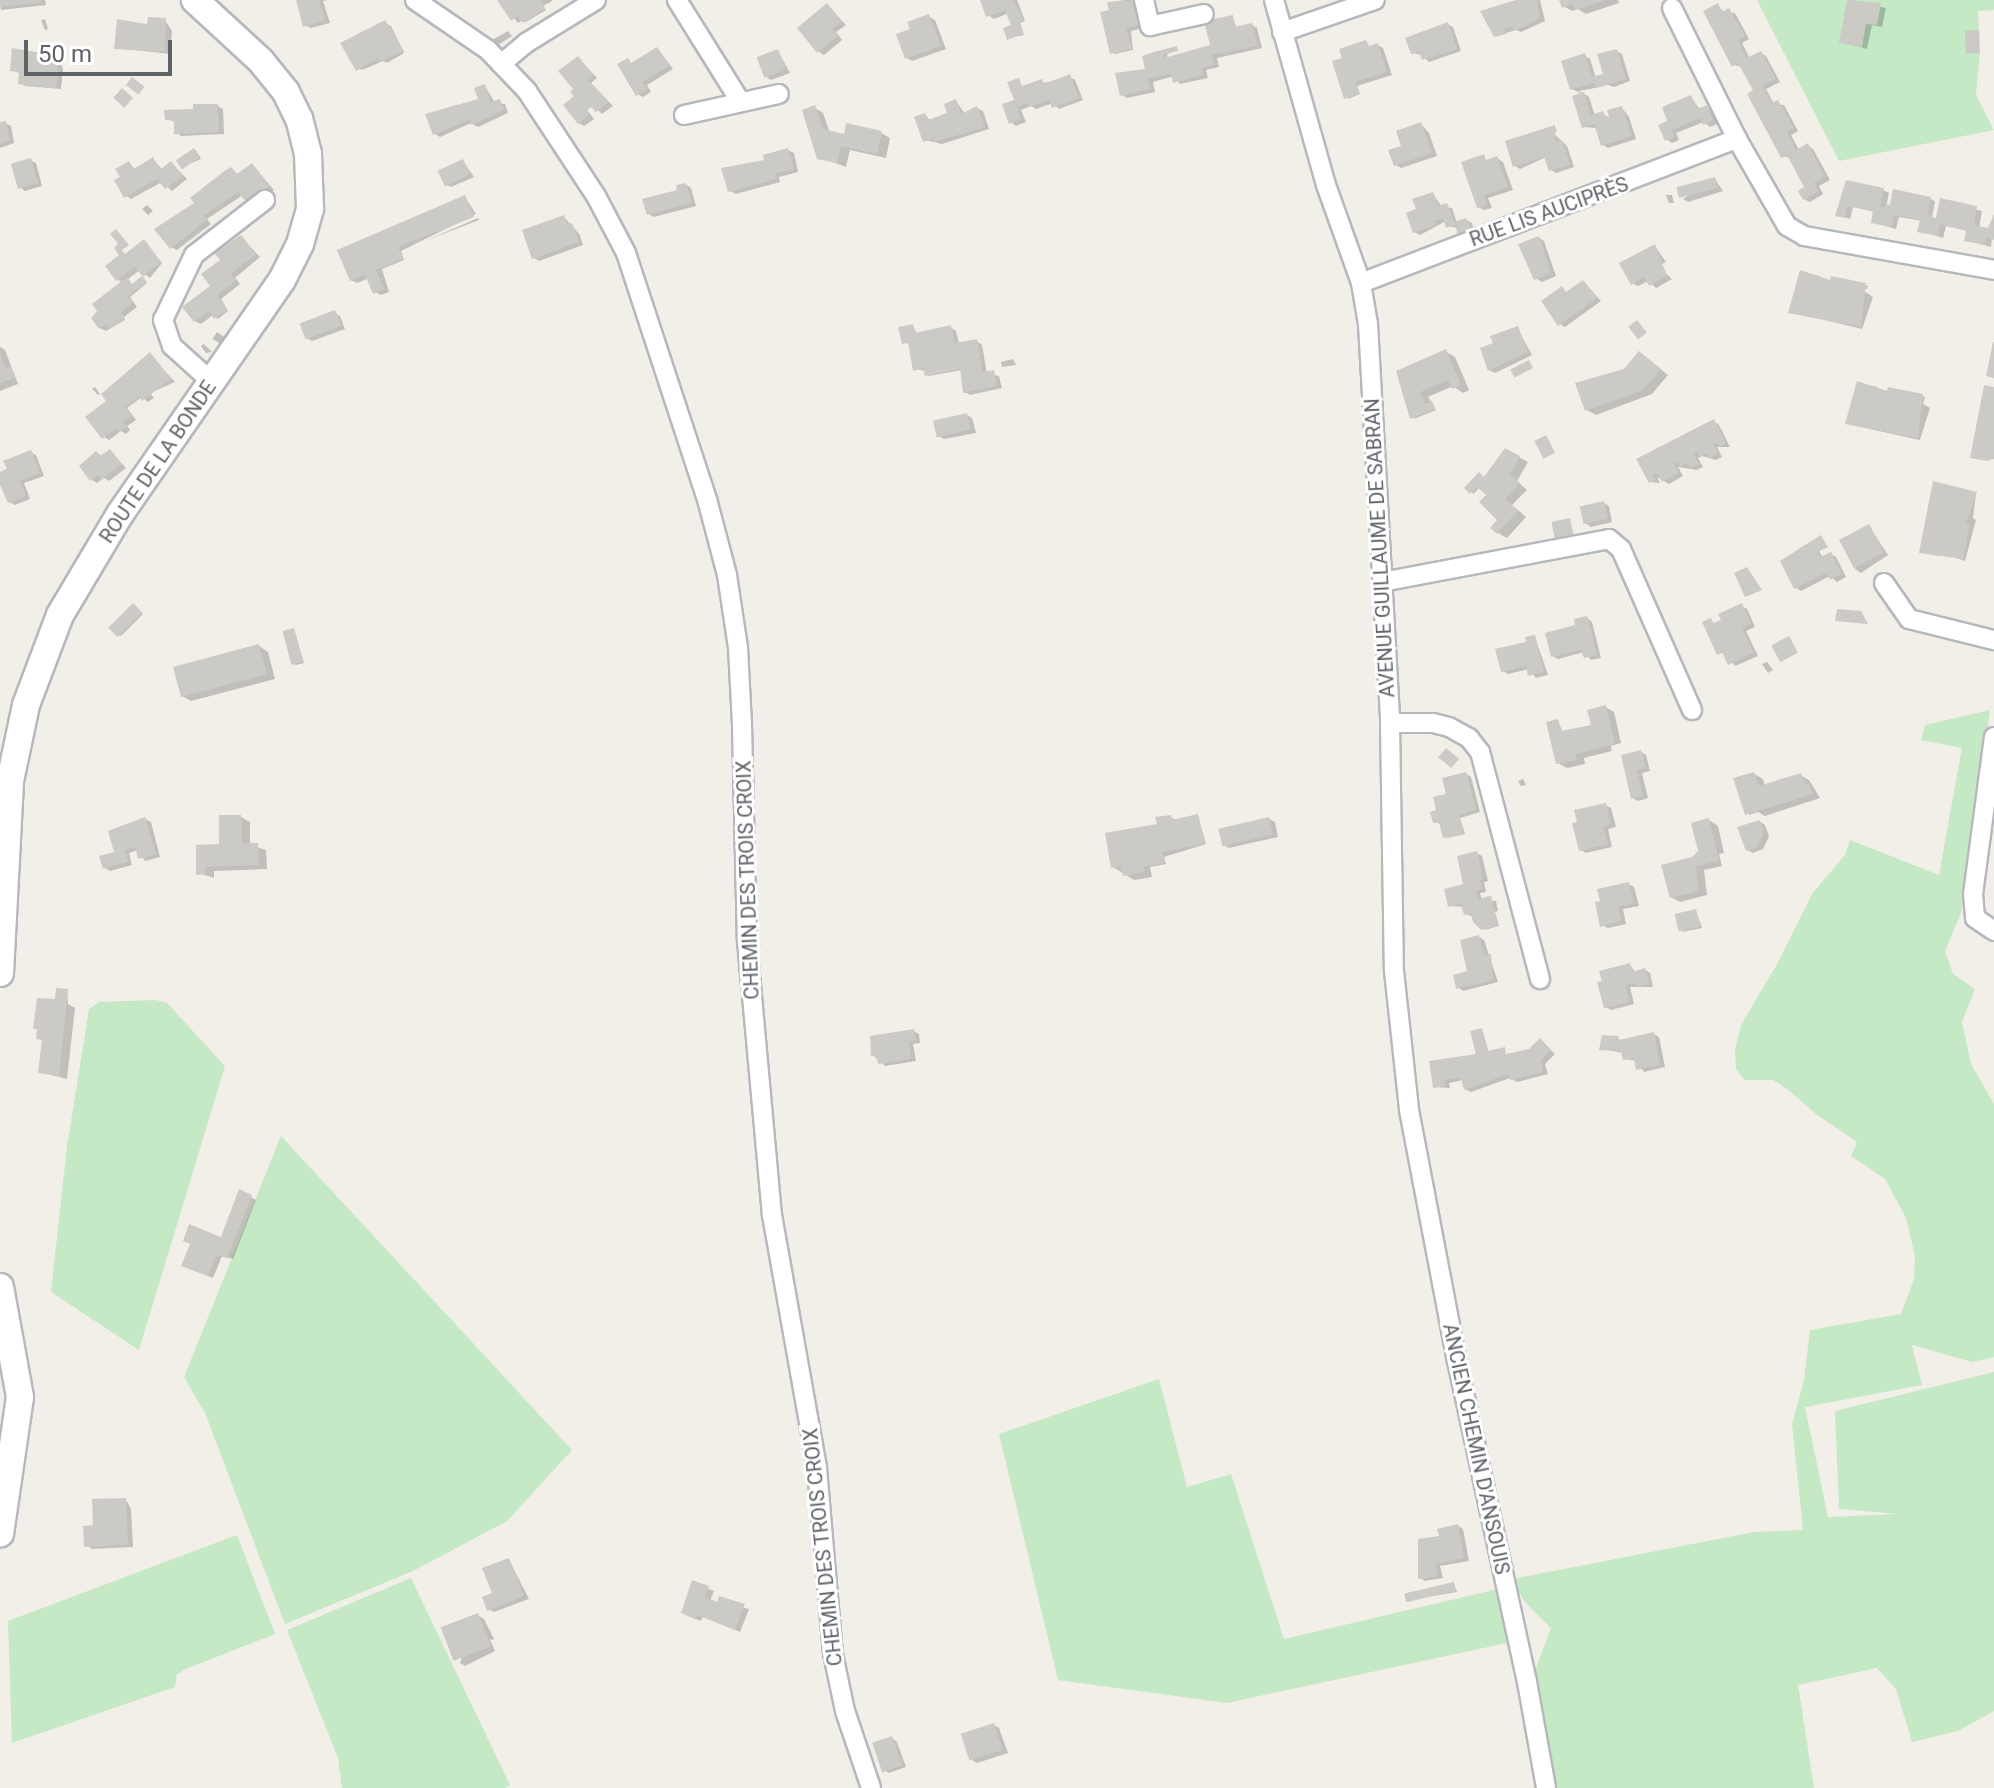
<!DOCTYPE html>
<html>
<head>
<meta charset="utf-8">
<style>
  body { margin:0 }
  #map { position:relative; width:1994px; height:1788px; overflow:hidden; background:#f1efe8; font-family:Roboto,sans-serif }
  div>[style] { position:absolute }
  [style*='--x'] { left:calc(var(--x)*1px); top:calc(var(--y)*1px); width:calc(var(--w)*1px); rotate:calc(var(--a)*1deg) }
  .green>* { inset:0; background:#c5e8c5 }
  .shadow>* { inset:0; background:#0003; transform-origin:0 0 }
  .building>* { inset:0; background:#cccac5; transform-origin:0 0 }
  .roads { filter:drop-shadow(2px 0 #b5b8bc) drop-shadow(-2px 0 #b5b8bc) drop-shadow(0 2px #b5b8bc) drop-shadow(0 -2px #b5b8bc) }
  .street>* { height:18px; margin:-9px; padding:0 9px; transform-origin:9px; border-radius:9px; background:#fff }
  .secondary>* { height:26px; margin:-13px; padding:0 13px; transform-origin:13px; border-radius:13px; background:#fff }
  span { translate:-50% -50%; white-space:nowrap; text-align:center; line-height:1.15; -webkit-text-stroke:6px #fff; paint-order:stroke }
  .street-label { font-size:20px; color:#5f6368 }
  .scale { position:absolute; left:24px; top:40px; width:148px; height:36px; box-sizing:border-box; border:4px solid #5f6368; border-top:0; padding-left:10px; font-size:24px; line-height:28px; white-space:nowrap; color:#5f6368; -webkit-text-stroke:6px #fff; paint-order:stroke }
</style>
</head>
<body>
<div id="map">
  <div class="green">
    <div style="clip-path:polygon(1757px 0,1994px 0,1994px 10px,1978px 11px,1980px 53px,1976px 95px,1994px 130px,1839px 161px)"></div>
    <div style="clip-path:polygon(1990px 710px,1961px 913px,1945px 951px,1953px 974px,1975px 989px,1962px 1022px,1971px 1064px,1994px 1104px,1994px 1357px,1972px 1362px,1912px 1345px,1922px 1385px,1805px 1407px,1828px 1517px,1899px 1514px,1839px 1509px,1835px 1411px,1994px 1372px,1994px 1711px,1958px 1731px,1912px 1742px,1896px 1689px,1877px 1668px,1798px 1685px,1814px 1788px,1554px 1788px,1535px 1671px,1551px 1628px,1524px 1601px,1512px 1579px,1754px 1532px,1803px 1530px,1792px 1424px,1804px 1380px,1810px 1330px,1901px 1314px,1914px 1279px,1915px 1256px,1906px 1218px,1885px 1179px,1851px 1156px,1857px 1142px,1816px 1114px,1787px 1089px,1773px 1080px,1745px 1080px,1736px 1069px,1735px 1050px,1741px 1025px,1776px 966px,1812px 894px,1845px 855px,1850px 840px,1939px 875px,1962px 748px,1921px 740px,1925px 725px)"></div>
    <div style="clip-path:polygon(156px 1000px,167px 1003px,225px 1066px,139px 1350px,51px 1292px,67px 1147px,89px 1009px,99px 1002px)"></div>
    <div style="clip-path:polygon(281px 1136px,572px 1450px,507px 1521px,413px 1571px,285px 1624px,205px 1413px,184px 1377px)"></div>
    <div style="clip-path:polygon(1159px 1379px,1187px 1487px,1231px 1474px,1284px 1639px,1498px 1589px,1507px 1643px,1227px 1703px,1058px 1680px,999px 1434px)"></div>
    <div style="clip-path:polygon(237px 1535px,275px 1634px,188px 1668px,177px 1674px,175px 1687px,12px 1743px,8px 1621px)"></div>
    <div style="clip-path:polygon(411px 1578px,510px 1785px,505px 1788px,342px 1788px,338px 1758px,287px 1630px)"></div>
  </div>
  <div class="shadow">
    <div style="clip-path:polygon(0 0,45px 0,46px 5px,1px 10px)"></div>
    <div style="clip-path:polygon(298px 0,328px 0,323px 1px,330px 23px,311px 28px,305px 25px)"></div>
    <div style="clip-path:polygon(499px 0,552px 0,552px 1px,543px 6px,546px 10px,526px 22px,523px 20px,518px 23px)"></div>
    <div style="clip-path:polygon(983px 0,1017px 0,1025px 21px,1020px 23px,1024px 35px,1009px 38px,1013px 27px,1009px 13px,994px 19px,988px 15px)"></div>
    <div style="clip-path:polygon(1124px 0,1140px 0,1147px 27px,1131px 31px,1133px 50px,1114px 54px,1109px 3px)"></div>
    <div style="clip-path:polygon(1523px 0,1540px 0,1545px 21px,1521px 32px,1516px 30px,1496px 36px)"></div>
    <div style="clip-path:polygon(1561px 0,1618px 0,1619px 3px,1586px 14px,1578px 9px,1572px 11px,1563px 6px)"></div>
    <div style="clip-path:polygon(1850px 0,1886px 8px,1882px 27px,1872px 25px,1867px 49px,1841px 42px)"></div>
    <div style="clip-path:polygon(827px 6px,846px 25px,836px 32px,842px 40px,824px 55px,819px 52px)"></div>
    <div style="clip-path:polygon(1718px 6px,1725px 13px,1735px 13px,1749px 39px,1742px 43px,1750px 59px,1761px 53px,1766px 56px,1780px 82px,1766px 89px,1774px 104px,1784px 105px,1798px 131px,1791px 135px,1799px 150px,1808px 146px,1813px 149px,1830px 180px,1819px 186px,1823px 194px,1810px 202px,1804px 199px,1806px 188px,1791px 158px,1782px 156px,1743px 67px,1734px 65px)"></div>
    <div style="clip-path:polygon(929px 17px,935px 20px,946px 49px,912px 61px,907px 58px,912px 31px)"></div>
    <div style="clip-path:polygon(1233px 17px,1237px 30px,1252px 25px,1257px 28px,1262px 48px,1217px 58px,1219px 67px,1206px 70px,1208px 78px,1180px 84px,1174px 76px,1153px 82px,1155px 92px,1127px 98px,1122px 95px,1162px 52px,1179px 50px,1167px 54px,1168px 59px,1212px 46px)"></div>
    <div style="clip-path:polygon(45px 19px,48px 29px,45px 30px,41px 20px)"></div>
    <div style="clip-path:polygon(165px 20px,172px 31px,170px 54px,116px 48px)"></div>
    <div style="clip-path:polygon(385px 23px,391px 26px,404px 53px,387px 63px,383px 61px,362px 70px,356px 67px)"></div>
    <div style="clip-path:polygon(1447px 24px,1453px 27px,1461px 51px,1429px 62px,1422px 55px,1412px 53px)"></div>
    <div style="clip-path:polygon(508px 31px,512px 36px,498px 45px,492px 40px)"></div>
    <div style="clip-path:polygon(1366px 42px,1370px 47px,1378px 45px,1383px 48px,1392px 75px,1357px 86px,1360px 94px,1348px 99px)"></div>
    <div style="clip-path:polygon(658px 49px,673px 69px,647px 85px,651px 92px,643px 97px,637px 94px,632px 65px)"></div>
    <div style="clip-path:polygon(778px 51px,790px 73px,771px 80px,765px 76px)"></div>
    <div style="clip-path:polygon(1616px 51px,1622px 54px,1630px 81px,1614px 87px,1602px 83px,1605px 86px,1579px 91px,1589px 97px,1595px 116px,1603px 114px,1612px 119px,1622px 108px,1629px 117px,1636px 139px,1608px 148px,1602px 144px,1597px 128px,1584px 127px,1582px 94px,1572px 89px,1585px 56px,1590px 59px,1596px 78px,1606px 75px)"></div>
    <div style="clip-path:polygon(59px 57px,63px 70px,61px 89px,25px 86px,20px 82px,21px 74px,12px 70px)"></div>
    <div style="clip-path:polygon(578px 58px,597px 78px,591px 83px,613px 106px,602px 114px,593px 105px,587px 110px,594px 119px,584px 126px,579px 123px,576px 97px)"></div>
    <div style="clip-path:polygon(1070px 77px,1075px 80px,1083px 100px,1059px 109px,1053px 103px,1036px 109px,1031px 106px,1021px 110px,1026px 122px,1016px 126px,1011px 122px,1018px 80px,1023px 88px)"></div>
    <div style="clip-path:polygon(485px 86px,495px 103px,505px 104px,508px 113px,478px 127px,471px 123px,440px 137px,435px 134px,428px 115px,456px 105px,461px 107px,482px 97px)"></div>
    <div style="clip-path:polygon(1691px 97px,1700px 110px,1706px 107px,1712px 111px,1717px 124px,1710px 127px,1704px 122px,1676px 133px,1679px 140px,1672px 143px,1666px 139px,1670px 122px)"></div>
    <div style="clip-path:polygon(956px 101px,965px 114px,977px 108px,983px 111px,989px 129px,942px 144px,925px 140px,925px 115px,931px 121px,952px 113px)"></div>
    <div style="clip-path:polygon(217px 106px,223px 109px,224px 134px,181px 136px,176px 132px,176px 122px,166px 119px)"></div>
    <div style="clip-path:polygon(815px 108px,823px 113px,830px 133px,845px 136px,881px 133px,890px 138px,886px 158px,850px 150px,846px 167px,819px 157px)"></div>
    <div style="clip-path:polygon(5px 123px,11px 126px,14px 143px,0 148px,0 124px)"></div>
    <div style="clip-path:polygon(1421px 124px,1429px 133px,1437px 156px,1401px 168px,1396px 165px)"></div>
    <div style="clip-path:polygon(1555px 127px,1557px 131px,1552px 132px,1567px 146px,1574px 167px,1556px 173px,1551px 170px,1546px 157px,1520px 169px,1515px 166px)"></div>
    <div style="clip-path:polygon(788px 150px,794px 153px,798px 172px,779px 177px,780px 182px,736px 194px,730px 191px)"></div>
    <div style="clip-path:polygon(196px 151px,201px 159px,182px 167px)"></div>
    <div style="clip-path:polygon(1484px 157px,1487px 162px,1497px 158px,1503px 162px,1513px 190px,1488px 198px,1492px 208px,1484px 210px,1478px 207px)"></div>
    <div style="clip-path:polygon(30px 160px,36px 163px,42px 186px,25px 191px,20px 187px)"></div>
    <div style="clip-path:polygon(153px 160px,163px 170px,171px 163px,187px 179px,172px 191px,162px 182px,131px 199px,126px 196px,124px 177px,129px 163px,135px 170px)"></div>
    <div style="clip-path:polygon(463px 161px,474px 177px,451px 187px,445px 184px)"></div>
    <div style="clip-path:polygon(252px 165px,274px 190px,264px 197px,243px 195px,207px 219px,211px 224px,177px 250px,171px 247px,196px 203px,231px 169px,239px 175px)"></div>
    <div style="clip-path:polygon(1715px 179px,1723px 191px,1688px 202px,1683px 199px)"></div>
    <div style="clip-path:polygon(686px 185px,691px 188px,696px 206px,654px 217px,649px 214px)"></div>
    <div style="clip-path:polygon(1883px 190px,1889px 193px,1886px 207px,1930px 198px,1935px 202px,1932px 217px,1938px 220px,1941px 201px,1982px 211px,1979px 228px,1989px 231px,1994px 216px,1991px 247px,1966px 240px,1968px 231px,1946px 226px,1943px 238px,1920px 231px,1922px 221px,1899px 217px,1896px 229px,1873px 222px,1875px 212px,1853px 207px,1850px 219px,1837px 215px,1840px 201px)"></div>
    <div style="clip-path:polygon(1433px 194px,1442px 207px,1452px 208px,1457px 223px,1466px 220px,1472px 223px,1475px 233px,1465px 237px,1458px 228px,1448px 226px,1446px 221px,1420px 235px,1414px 232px,1418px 211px)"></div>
    <div style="clip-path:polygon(1666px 195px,1672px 195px,1674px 203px,1669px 203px)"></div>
    <div style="clip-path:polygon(465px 197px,476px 214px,401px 251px,404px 260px,382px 269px,389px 292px,381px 295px,375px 292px,369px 278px,357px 283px,351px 280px)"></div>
    <div style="clip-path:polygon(147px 205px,153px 211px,148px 215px,142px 209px)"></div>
    <div style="clip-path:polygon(564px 217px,580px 235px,583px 245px,539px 261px,534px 258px)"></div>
    <div style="clip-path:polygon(478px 218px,479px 220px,425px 241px)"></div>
    <div style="clip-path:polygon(241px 237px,260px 257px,235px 278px,240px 284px,221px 299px,228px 311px,218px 319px,213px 315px,201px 324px,195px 321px,222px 260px)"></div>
    <div style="clip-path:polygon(1539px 238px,1544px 241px,1556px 276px,1542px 282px,1536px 278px)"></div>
    <div style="clip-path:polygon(144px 242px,162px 263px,150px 278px,140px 270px,128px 279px,133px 286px,144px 280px,147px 283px,130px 297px,137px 307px,124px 317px,125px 320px,106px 331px,100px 328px,124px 283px,118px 280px)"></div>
    <div style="clip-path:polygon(1655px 246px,1666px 262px,1658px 266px,1672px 279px,1656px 288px,1648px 281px,1638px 286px,1632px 283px)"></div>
    <div style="clip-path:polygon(1801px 272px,1820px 276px,1821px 280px,1868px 286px,1867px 289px,1859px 288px,1873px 297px,1862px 329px,1800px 314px)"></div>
    <div style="clip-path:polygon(1584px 282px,1601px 301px,1565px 327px,1560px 324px,1566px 294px)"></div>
    <div style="clip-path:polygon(335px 313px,340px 316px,345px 329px,312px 341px,306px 337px)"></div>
    <div style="clip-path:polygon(913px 326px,917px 334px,950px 327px,956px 331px,959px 344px,976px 341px,982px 345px,987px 374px,999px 376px,1002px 388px,970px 395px,965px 392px,962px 370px,929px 376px,926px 371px,915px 369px,909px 343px,904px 343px)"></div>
    <div style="clip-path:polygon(1517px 328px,1532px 355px,1495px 373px,1489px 370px,1496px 344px)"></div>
    <div style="left:217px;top:332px;width:11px;height:8px;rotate:34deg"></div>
    <div style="clip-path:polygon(203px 344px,205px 345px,212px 352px,206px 353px,201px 346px)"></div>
    <div style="clip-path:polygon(0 347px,5px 350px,18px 384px,0 391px)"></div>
    <div style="clip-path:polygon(1446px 352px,1455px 357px,1469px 390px,1463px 393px,1453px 386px,1428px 397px,1436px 410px,1414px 419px,1405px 400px)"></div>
    <div style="clip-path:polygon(150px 355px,175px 382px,150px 393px,154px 398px,148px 402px,142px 397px,127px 408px,136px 420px,127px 426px,130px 430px,126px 434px,121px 431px,109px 440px,104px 437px,109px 401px)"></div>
    <div style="clip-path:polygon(1013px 359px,1016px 365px,1002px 367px,1001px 362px)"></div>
    <div style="clip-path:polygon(1648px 359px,1668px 375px,1652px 394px,1596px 415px,1587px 410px,1625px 371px)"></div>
    <div style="clip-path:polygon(1858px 383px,1877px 387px,1879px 391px,1925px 397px,1923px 404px,1930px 408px,1920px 440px,1856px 426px)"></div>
    <div style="clip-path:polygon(95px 387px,100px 394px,98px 395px,92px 389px)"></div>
    <div style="clip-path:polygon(967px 415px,972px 418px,976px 433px,944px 439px,939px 436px)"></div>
    <div style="clip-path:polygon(1714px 421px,1719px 425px,1730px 447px,1717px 447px,1722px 457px,1716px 460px,1702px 456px,1698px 458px,1703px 467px,1697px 470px,1678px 467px,1683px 476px,1669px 484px,1657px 477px,1660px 483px,1650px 482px,1639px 460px)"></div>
    <div style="clip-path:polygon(1506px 450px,1528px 462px,1517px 481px,1527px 490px,1512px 505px,1526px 517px,1507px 538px,1498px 533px,1500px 520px,1489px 495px,1480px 486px,1474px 494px,1467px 488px,1485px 479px)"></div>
    <div style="clip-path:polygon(110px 451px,126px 468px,109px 481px,104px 478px,97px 483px,92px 480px,97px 453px,102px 456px)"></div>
    <div style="clip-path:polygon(30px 452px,36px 455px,44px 476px,24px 483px,30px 499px,15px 505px,9px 502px,0 474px)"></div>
    <div style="clip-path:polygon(1976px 494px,1973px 518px,1976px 520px,1965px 561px,1939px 552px,1938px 556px,1923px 553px)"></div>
    <div style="clip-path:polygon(1604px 503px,1609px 506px,1612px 522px,1591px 527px,1585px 523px)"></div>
    <div style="clip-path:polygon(1869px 526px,1888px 555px,1861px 573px,1855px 569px)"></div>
    <div style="clip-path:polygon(1821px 537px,1828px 547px,1819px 551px,1823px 558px,1831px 554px,1836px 557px,1846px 577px,1837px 582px,1830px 576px,1801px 591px,1796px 588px,1800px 548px)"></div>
    <div style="clip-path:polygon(1742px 606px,1747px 609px,1755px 627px,1746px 631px,1758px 656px,1735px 666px,1726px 652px,1718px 654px,1710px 621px,1716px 624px)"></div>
    <div style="clip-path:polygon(135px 607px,143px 614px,121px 636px,119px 635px)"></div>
    <div style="clip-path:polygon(1587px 618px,1592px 622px,1601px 658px,1591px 660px,1584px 652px,1558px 659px,1553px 656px)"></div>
    <div style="clip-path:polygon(294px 630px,304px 663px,296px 665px,294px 664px)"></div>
    <div style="clip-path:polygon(1535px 637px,1548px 675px,1536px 678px,1529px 669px,1508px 674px,1503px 671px)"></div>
    <div style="clip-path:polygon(259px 646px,268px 652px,275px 679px,191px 701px,182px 696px)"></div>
    <div style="clip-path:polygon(1767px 662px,1773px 670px,1768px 673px,1762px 664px)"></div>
    <div style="clip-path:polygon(1605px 707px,1614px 712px,1621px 743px,1611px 746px,1612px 751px,1584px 758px,1585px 764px,1567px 768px,1558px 763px,1558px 721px,1563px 733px,1593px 726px)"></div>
    <div style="clip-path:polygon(1641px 752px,1646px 755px,1650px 771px,1642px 773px,1648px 798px,1638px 801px,1633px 798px,1623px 756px)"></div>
    <div style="clip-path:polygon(1466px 774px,1471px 777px,1480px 812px,1460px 818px,1465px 834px,1447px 838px,1442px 824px,1434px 822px)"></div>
    <div style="clip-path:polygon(1754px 774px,1763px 779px,1765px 786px,1800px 775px,1809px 780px,1820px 798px,1765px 816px,1758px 812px,1749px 815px)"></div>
    <div style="clip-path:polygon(1518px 781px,1523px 779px,1526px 785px,1521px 786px)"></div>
    <div style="clip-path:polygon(1605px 805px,1611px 808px,1616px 827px,1608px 829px,1612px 847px,1586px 853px,1581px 850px,1578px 824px)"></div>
    <div style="clip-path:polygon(1198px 816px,1206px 844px,1164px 857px,1166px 864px,1150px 867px,1152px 877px,1134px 880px,1113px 867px,1170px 817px,1178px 821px)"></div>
    <div style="clip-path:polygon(241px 817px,250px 822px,250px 845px,266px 850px,267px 869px,214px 871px,214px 878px,198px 873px)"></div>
    <div style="clip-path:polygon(145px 819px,151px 822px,160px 857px,145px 861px,138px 850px,129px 853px,132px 865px,110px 871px,105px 868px)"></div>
    <div style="clip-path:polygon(1269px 819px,1275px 822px,1278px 837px,1229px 848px,1224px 845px)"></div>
    <div style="clip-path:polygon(1709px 820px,1718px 826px,1724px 853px,1719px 854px,1722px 866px,1704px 870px,1707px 895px,1680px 902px,1671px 897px,1700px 852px)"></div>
    <div style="clip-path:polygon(1760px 822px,1765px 825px,1769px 836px,1763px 849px,1753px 853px,1747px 850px)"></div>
    <div style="clip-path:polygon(1476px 853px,1482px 856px,1488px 881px,1484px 882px,1486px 892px,1480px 893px,1482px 900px,1496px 901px,1498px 911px,1495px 912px,1499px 926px,1485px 930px,1474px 917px,1466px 914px,1464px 907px,1450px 906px,1466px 886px)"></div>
    <div style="clip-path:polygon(1628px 884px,1634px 887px,1639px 906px,1623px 909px,1626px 924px,1608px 928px,1602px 925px)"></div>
    <div style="clip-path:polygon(1696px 911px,1702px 928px,1682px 932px)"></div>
    <div style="clip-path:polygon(1479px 937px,1484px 940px,1498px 982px,1463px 991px,1458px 987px,1470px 973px)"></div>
    <div style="clip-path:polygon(1630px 965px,1636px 973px,1645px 970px,1650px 973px,1653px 987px,1630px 987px,1634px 1004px,1611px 1010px,1606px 1007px)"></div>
    <div style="clip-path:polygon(67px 991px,68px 1004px,75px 1008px,67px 1079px,40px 1072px,44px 1041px,38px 1038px,39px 1029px,65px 1003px)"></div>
    <div style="clip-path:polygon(1482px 1030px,1489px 1053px,1504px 1049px,1506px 1056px,1530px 1051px,1540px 1041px,1545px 1044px,1555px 1054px,1545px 1064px,1548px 1074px,1517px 1082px,1510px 1078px,1471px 1092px,1465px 1089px,1463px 1080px,1449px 1083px,1450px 1088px,1435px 1087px,1478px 1054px)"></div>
    <div style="clip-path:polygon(913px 1031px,919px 1034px,920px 1043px,913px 1044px,916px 1061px,885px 1066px,873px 1055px)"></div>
    <div style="clip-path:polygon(1653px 1034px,1659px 1037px,1665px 1067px,1644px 1072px,1636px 1061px,1625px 1059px,1623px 1053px,1602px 1049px,1617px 1038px,1622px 1041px)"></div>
    <div style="clip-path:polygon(251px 1197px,256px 1200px,233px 1259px,222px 1256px,213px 1278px,188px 1268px,222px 1240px)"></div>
    <div style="clip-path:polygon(126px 1500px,131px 1509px,133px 1547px,92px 1549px,86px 1545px,95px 1527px)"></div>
    <div style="clip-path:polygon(1458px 1526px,1463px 1529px,1469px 1561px,1440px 1566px,1443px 1578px,1425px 1581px,1420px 1578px,1418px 1568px,1441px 1538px)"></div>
    <div style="clip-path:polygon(509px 1560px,529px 1599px,494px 1612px,488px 1609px)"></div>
    <div style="clip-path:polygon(694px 1583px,714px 1591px,710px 1601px,749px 1609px,740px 1632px,703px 1616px,701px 1621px,688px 1616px)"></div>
    <div style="clip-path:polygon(1454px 1584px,1457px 1592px,1408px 1600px)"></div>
    <div style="clip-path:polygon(478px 1615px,484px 1619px,494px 1639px,490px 1640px,495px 1651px,465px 1666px,460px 1663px)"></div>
    <div style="clip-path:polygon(994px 1725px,999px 1728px,1008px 1753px,977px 1763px,972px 1760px)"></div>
    <div style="clip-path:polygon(892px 1738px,897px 1742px,906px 1767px,889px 1773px,884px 1770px)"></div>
  </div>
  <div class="building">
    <div style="clip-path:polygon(0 0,41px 0,42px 3px,0 7px)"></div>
    <div style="clip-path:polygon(296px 0,319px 0,325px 20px,303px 27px)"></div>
    <div style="clip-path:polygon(497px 0,543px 0,541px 2px,545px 8px,523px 23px,518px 16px,511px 21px)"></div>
    <div style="clip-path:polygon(980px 0,1014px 0,1024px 21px,1019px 22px,1023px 34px,1007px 40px,1003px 28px,1011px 25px,1005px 10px,986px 17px)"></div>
    <div style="clip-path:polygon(1136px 0,1142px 24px,1126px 28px,1132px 49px,1110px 54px,1100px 12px,1109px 10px,1107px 2px)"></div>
    <div style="clip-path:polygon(1516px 0,1537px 0,1540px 18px,1514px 31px,1512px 27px,1504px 29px,1506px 34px,1494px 37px,1480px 11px)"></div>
    <div style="clip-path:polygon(1559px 0,1603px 0,1603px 1px,1575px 10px,1573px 4px,1562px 8px)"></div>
    <div style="clip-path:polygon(1847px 0,1881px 3px,1877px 25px,1866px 24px,1862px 47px,1839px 43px)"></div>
    <div style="clip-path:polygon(827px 3px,842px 21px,832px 29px,838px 36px,817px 53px,797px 28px)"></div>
    <div style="clip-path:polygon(1718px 3px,1722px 12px,1729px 8px,1745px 36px,1738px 40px,1747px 58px,1761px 51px,1776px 79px,1762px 86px,1767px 95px,1772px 103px,1778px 100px,1794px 128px,1787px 132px,1796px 150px,1808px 143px,1825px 177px,1814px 183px,1819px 191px,1803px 200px,1798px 191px,1804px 187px,1787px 155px,1781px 158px,1747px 94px,1753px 90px,1738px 63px,1732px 67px,1703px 11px)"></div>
    <div style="clip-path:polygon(929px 14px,941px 46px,905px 59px,896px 34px,910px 29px,907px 22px)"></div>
    <div style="clip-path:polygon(1233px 15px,1235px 27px,1252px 23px,1258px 46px,1212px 55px,1215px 65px,1202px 68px,1203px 75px,1173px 83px,1171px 73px,1148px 79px,1151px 89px,1120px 96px,1115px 73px,1145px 69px,1142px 56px,1154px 52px,1177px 46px,1178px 51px,1164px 54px,1164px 58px,1210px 45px,1204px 21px)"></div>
    <div style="clip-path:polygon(148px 17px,166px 18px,165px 52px,114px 49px,117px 19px,147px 24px)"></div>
    <div style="clip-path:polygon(385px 20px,404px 51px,380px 61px,378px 58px,356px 71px,340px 43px)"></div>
    <div style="clip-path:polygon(1448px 22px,1457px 49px,1422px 60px,1419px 52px,1411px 54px,1405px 38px)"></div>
    <div style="left:1979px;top:30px;width:23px;height:14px;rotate:88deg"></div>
    <div style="clip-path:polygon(1366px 40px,1369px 46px,1378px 43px,1387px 72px,1355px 82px,1359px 94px,1344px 99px,1332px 61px,1342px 58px,1339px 49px)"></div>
    <div style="clip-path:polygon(657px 47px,669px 66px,642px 82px,647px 89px,636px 96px,617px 64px,628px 58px,631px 63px)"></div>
    <div style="clip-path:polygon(12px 48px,60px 56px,56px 88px,18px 84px,19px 72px,10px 71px)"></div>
    <div style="left:778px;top:49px;width:22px;height:23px;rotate:69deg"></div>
    <div style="clip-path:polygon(1617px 49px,1626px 79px,1596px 88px,1594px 83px,1570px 90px,1561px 61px,1585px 53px,1592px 77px,1603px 74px,1597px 54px)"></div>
    <div style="clip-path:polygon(578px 56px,593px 75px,587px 79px,609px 102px,596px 112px,591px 107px,586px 111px,589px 115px,578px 124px,563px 105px,574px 96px,570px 92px,573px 89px,558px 71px)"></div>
    <div style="clip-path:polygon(1070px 74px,1079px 98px,1052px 108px,1049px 100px,1029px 107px,1027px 103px,1017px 107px,1021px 119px,1009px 124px,1002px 104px,1014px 100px,1007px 82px,1019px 78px,1022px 86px,1042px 79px,1044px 84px)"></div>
    <div style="left:132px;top:77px;width:16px;height:10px;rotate:38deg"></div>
    <div style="clip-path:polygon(485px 84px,491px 102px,500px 99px,504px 110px,471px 125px,469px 120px,433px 135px,425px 114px,478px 99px,474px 88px)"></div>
    <div style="left:122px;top:88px;width:15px;height:13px;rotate:42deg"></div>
    <div style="clip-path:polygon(1584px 92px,1591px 115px,1603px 111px,1605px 117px,1609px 116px,1607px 110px,1622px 106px,1632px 136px,1601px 146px,1594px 124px,1582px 128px,1572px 96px)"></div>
    <div style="clip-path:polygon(1691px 95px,1697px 109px,1707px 105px,1713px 121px,1703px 125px,1700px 118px,1672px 130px,1675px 137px,1665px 141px,1658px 125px,1667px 121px,1662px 107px)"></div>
    <div style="clip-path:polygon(956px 99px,961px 114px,977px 106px,985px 127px,935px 142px,934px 138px,923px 142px,914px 117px,925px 113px,928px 120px,947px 113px,944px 104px)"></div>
    <div style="clip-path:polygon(193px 104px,218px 104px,219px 132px,174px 134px,174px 120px,165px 120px,164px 110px,193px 109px)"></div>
    <div style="clip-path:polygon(815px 105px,823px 129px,844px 134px,846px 123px,882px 131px,877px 154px,841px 146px,837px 163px,817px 159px,802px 110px)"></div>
    <div style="clip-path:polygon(6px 121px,10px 140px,0 144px,0 122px)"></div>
    <div style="clip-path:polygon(1421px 122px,1432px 153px,1394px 166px,1388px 150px,1401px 146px,1396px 131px)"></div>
    <div style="clip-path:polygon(1555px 125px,1556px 142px,1562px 140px,1570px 165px,1549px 171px,1544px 157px,1513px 167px,1505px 141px)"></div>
    <div style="left:194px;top:148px;width:11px;height:22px;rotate:56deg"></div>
    <div style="clip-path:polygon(788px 148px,794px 169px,775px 174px,776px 179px,728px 192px,721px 168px,764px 160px,763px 155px)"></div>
    <div style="clip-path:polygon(1484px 154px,1486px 160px,1497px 156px,1508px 187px,1484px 195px,1487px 205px,1477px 208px,1461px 162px)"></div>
    <div style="clip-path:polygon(153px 157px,160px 170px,171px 161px,183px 176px,165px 189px,157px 179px,124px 198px,114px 180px,120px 177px,115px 169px,129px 161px,134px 169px)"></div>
    <div style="left:31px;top:158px;width:26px;height:21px;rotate:74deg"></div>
    <div style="left:463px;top:159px;width:17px;height:28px;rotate:65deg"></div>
    <div style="clip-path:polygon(252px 163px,270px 186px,247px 203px,238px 192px,203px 216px,207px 220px,170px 249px,154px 229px,194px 203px,190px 198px,223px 172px,231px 167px,237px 174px)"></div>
    <div style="left:1715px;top:177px;width:11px;height:40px;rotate:75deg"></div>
    <div style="clip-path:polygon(1846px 180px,1884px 188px,1880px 207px,1885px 208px,1885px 204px,1890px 205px,1893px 189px,1931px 197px,1928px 213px,1931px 217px,1936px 218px,1940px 198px,1977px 206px,1974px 225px,1988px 228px,1994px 214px,1994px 240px,1987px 238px,1985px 245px,1964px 241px,1966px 230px,1940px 224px,1938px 236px,1917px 232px,1920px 220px,1894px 215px,1891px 227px,1871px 223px,1873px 211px,1847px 206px,1845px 218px,1835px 216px)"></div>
    <div style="clip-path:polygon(686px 183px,692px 203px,647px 215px,642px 199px,677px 190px,676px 185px)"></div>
    <div style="clip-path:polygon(1433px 192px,1438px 206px,1447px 203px,1454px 222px,1466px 218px,1471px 230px,1458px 235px,1455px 225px,1446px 228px,1443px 218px,1434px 221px,1436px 225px,1413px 233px,1406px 213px,1416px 209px,1412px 199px)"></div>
    <div style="clip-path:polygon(465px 195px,474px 217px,398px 247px,403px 259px,376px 270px,384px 289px,373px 294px,365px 275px,350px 281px,337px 250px)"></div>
    <div style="clip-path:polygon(564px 215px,567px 224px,572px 223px,579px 242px,532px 259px,522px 230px)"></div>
    <div style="clip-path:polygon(116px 229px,129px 245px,122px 250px,125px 254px,144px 239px,161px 262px,143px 277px,135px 267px,116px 281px,105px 266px,119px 255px,114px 248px,118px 244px,110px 234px)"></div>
    <div style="clip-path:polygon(241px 235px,256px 254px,231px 274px,236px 281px,217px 295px,227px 310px,214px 319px,209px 311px,194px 322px,182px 307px,210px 286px,201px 274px,220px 260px,214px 253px)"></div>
    <div style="clip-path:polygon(1539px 236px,1551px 273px,1534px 280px,1518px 244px)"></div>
    <div style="clip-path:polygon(1655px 244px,1667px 276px,1649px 286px,1644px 277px,1631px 285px,1619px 263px)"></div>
    <div style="clip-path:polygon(1800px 270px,1830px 280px,1831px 276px,1866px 283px,1861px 327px,1788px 313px)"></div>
    <div style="clip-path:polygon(142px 276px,147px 282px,128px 296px,133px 303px,121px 312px,125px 318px,110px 329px,106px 324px,99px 329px,91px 318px,97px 311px,92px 304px,127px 277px,132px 284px)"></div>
    <div style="clip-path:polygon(1583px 280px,1597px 298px,1558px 326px,1541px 301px,1562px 286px,1566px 292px)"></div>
    <div style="left:335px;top:310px;width:17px;height:38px;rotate:69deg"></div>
    <div style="left:1637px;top:320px;width:16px;height:11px;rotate:52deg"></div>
    <div style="clip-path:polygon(913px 324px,915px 333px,951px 325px,955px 343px,977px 339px,983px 372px,994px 370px,997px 386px,963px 393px,960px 369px,925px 376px,923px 368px,913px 371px,908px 343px,902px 344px,898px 327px)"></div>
    <div style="clip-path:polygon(1518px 326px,1528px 352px,1488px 371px,1480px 348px,1493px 343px,1490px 336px)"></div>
    <div style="clip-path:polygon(1993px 342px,1994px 342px,1994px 378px,1986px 376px)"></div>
    <div style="clip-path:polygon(1446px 349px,1461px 385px,1452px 389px,1448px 380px,1420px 392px,1425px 404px,1432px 401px,1435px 409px,1410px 419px,1396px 371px)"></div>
    <div style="clip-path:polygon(1639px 351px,1661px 369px,1643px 390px,1585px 411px,1575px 383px,1624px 369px)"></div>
    <div style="clip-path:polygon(150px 352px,171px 379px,142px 401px,139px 397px,125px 407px,132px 416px,123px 422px,127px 427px,119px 432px,116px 428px,102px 439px,85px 417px,106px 401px,101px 394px)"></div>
    <div style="clip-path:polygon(0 354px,6px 368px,11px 367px,15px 377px,0 383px)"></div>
    <div style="left:1529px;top:360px;width:9px;height:21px;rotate:63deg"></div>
    <div style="clip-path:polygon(1857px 381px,1887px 391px,1888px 387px,1923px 394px,1918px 438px,1845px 424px)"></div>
    <div style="clip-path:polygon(1984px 385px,1994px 387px,1994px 459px,1987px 461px,1970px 458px)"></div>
    <div style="left:967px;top:413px;width:17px;height:35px;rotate:77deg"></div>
    <div style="clip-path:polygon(1714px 419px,1726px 443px,1719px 447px,1717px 443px,1713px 444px,1718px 453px,1709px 458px,1707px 453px,1700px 457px,1698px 452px,1694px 454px,1699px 464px,1690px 468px,1687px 463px,1681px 467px,1678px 462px,1674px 464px,1679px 473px,1662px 482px,1657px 473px,1653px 475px,1655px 480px,1649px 483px,1636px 459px)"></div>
    <div style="left:1546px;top:435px;width:20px;height:13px;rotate:63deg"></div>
    <div style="clip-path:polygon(1505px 448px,1520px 456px,1510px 474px,1520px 483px,1505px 499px,1518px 511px,1497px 534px,1490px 528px,1497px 520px,1479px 502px,1486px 495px,1477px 487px,1470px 494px,1464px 488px,1479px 472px,1484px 477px)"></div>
    <div style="clip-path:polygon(110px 449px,122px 464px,102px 479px,98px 475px,90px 481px,79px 466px,96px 451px,100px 456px)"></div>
    <div style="clip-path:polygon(31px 450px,40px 473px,20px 481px,26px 496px,8px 503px,0 485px,0 472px,7px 469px,3px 461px)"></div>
    <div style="clip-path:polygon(1933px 481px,1977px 492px,1966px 523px,1970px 523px,1963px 559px,1919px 553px)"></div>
    <div style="left:1604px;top:501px;width:18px;height:25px;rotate:77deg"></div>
    <div style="left:1570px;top:518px;width:19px;height:19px;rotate:78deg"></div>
    <div style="left:1869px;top:524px;width:32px;height:34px;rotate:62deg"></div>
    <div style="clip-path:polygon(1821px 535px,1827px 546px,1817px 551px,1820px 557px,1831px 552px,1842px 574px,1830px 580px,1826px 573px,1794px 589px,1780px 561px)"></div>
    <div style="clip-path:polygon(1747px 567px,1762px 590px,1745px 597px,1734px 573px)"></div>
    <div style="left:133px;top:603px;width:13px;height:35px;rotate:45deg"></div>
    <div style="clip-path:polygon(1742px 603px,1751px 624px,1742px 628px,1754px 653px,1728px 665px,1722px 652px,1717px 655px,1702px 622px,1711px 618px,1713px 623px,1721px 620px,1718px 614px)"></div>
    <div style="clip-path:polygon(1837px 609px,1861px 611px,1868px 624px,1835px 621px)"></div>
    <div style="clip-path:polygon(1587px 616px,1597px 655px,1584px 658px,1581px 650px,1551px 657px,1545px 633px,1575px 625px,1574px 619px)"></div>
    <div style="left:294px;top:628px;width:35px;height:12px;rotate:75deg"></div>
    <div style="clip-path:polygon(1535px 635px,1544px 672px,1528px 676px,1526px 666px,1501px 672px,1495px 649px,1526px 642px,1525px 637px)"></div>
    <div style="left:1789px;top:636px;width:19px;height:20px;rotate:62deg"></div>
    <div style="left:259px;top:644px;width:31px;height:89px;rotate:75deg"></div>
    <div style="clip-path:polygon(1606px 705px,1615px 744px,1576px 754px,1577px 760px,1556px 764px,1546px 722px,1558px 719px,1561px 731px,1591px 725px,1587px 710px)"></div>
    <div style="left:1446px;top:748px;width:17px;height:12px;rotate:40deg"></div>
    <div style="clip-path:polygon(1641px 750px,1646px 768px,1637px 770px,1643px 796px,1631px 799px,1621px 755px)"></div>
    <div style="clip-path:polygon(1466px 772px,1476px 809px,1459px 816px,1464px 834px,1443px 838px,1439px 822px,1433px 823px,1430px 812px,1436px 810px,1433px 797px,1446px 794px,1442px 778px)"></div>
    <div style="clip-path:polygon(1754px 772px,1759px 786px,1801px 773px,1805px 785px,1809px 783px,1813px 794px,1745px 815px,1733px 778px)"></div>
    <div style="clip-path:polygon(1606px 803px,1611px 824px,1603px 826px,1608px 844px,1579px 851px,1572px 823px,1577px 822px,1574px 810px)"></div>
    <div style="clip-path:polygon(1198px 814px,1205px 844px,1162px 852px,1165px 863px,1143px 867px,1144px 872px,1123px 876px,1121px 866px,1111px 868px,1105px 833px,1157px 824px,1155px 817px,1171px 815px,1172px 820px)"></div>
    <div style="clip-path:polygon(219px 815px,241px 815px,242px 843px,258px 843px,259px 865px,205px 867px,206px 874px,196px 875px,196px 845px,219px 844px)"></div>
    <div style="clip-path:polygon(145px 817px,156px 854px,138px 859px,135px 847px,125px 850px,128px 862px,103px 869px,99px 856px,114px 852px,108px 831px)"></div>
    <div style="left:1269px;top:817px;width:18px;height:52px;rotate:77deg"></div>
    <div style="clip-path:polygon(1709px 818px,1719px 861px,1696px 866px,1699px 891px,1670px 898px,1661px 865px,1692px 857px,1698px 851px,1691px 823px)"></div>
    <div style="clip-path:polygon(1760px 820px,1764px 832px,1757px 847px,1746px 851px,1737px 827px)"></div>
    <div style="clip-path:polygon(1477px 851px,1483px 879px,1480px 880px,1482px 889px,1476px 891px,1478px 899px,1491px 896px,1498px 926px,1481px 930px,1473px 922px,1471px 914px,1464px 915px,1461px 904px,1448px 907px,1444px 889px,1463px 884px,1457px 856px)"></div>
    <div style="clip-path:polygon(1629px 882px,1634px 903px,1618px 907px,1622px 921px,1600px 927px,1595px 902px,1600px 901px,1597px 889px)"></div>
    <div style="left:1696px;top:909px;width:18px;height:22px;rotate:77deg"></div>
    <div style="clip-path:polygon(1479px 935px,1484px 956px,1491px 954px,1493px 980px,1456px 989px,1453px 975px,1467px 971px,1460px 940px)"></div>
    <div style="clip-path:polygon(1630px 963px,1632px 972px,1645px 968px,1649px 984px,1636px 987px,1635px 983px,1625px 984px,1630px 1002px,1604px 1008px,1597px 982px,1602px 981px,1599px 971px)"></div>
    <div style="clip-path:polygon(56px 988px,68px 989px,59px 1076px,38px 1073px,42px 1040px,36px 1039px,37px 1029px,33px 1029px,37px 998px,55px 999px)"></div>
    <div style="clip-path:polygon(1482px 1028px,1488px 1051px,1505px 1047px,1506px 1054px,1529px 1049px,1540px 1038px,1551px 1050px,1541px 1060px,1543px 1072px,1510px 1080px,1508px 1074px,1464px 1090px,1461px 1078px,1444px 1080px,1446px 1086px,1433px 1088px,1429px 1061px,1476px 1054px,1470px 1031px)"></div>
    <div style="clip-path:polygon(914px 1029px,916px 1040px,909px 1042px,911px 1059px,878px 1064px,876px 1055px,871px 1056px,870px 1036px)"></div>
    <div style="clip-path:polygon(1654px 1032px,1660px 1065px,1636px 1070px,1634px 1058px,1623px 1060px,1621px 1051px,1599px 1050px,1602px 1035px,1618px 1036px,1619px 1040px)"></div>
    <div style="clip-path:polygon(239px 1189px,252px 1195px,227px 1258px,216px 1255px,208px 1276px,181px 1266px,190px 1244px,183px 1241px,189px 1224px,221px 1237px)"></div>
    <div style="clip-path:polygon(126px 1498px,128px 1545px,84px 1547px,83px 1526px,93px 1525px,92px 1499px)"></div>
    <div style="clip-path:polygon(1458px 1524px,1464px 1558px,1436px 1564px,1438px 1576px,1418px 1579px,1418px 1539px,1439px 1536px,1437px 1529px)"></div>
    <div style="clip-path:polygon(509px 1558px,524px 1596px,487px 1611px,482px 1597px,492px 1593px,482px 1568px)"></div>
    <div style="clip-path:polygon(692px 1580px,709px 1586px,705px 1597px,717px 1602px,719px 1596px,745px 1604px,735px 1630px,697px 1615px,695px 1619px,681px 1613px)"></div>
    <div style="left:1454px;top:1582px;width:9px;height:51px;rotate:77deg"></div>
    <div style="left:478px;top:1613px;width:36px;height:40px;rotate:69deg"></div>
    <div style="left:994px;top:1723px;width:28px;height:35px;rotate:72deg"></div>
    <div style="left:892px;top:1736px;width:31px;height:21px;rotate:71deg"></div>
  </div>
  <div class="roads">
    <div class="street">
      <div style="--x:415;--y:0;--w:88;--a:34.4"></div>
      <div style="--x:488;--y:50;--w:57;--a:46.4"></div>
      <div style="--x:527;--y:91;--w:126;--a:56.7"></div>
      <div style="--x:596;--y:196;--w:64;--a:62.2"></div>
      <div style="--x:626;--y:253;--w:263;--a:71.8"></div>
      <div style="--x:708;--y:503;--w:74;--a:75.2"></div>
      <div style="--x:727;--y:575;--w:74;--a:81.4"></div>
      <div style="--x:738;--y:648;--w:77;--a:87"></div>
      <div style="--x:742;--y:725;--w:216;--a:88.7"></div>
      <div style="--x:747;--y:941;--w:275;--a:84.8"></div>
      <div style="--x:772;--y:1215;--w:257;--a:79.9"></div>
      <div style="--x:817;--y:1468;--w:187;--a:85.1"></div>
      <div style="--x:833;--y:1654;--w:58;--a:78.1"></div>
      <div style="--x:845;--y:1711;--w:81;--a:71.3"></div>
      <div style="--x:677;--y:0;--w:119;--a:58"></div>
      <div style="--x:1144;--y:0;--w:27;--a:77"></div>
      <div style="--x:1150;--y:26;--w:55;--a:-12.5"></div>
      <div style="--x:1274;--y:0;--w:192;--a:74.3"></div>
      <div style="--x:1326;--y:185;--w:104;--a:70.3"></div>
      <div style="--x:1361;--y:283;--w:42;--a:80.3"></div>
      <div style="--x:1368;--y:324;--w:400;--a:86.8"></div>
      <div style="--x:1390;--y:723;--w:248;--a:89.1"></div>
      <div style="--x:1394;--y:971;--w:140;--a:83.8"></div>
      <div style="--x:1409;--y:1110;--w:256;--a:79.2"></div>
      <div style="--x:1457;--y:1361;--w:329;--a:77.7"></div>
      <div style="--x:1527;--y:1682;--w:108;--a:79.8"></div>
      <div style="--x:1672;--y:8;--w:146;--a:63.6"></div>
      <div style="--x:1737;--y:139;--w:100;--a:60.1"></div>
      <div style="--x:1787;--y:226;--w:20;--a:30"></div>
      <div style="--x:1804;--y:236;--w:193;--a:10.1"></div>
      <div style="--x:1282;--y:32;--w:98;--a:-19"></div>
      <div style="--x:501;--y:64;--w:33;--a:-40"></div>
      <div style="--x:526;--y:43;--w:82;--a:-31.6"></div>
      <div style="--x:684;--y:115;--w:97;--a:-12.5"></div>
      <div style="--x:1361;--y:283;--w:403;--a:-21"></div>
      <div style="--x:212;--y:382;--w:54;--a:-138"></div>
      <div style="--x:172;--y:346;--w:28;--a:-109"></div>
      <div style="--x:163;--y:320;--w:72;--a:-64.5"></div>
      <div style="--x:194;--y:255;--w:90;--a:-37.8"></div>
      <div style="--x:1382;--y:582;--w:231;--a:-10.7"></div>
      <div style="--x:1609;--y:539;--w:16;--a:40"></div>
      <div style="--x:1621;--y:549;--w:176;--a:66.2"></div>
      <div style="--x:1884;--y:583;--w:44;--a:55.2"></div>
      <div style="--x:1909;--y:619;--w:88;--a:13.9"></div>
      <div style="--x:1390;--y:723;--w:43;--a:0"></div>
      <div style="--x:1433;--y:723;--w:16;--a:14"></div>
      <div style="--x:1449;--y:727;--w:23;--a:29"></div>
      <div style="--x:1469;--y:738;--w:18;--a:52"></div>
      <div style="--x:1480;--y:752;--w:235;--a:75.2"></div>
      <div style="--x:1994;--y:737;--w:158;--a:97.6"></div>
      <div style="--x:1973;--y:894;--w:24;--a:85"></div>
      <div style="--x:1975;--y:918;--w:23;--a:34"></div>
    </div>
    <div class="secondary">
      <div style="--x:0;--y:973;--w:192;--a:-87"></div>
      <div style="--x:10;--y:781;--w:78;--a:-78.1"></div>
      <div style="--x:26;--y:705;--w:96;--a:-69.3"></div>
      <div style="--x:60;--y:615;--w:117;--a:-59.3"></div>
      <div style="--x:120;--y:514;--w:285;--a:-55.3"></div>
      <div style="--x:282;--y:280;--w:40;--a:-63.4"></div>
      <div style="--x:300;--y:244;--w:37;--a:-74"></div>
      <div style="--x:310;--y:208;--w:54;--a:-92.1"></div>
      <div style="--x:308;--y:154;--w:36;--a:-104"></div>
      <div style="--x:299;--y:119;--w:30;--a:-116"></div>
      <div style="--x:286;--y:92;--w:40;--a:-129"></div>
      <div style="--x:261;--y:61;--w:90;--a:-137.3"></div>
      <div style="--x:0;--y:1287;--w:112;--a:79.7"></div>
      <div style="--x:20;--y:1397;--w:138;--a:98.3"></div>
    </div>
  </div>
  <div class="street-label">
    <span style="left:1549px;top:212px;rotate:-20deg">RUE LIS AUCIPRÈS</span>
    <span style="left:158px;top:462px;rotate:-56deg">ROUTE DE LA BONDE</span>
    <span style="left:1380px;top:548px;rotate:-93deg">AVENUE GUILLAUME DE SABRAN</span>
    <span style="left:748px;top:880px;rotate:-92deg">CHEMIN DES TROIS CROIX</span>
    <span style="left:1476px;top:1449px;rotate:78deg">ANCIEN CHEMIN D'ANSOUIS</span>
    <span style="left:823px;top:1547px;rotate:-96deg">CHEMIN DES TROIS CROIX</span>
  </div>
  <div class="scale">50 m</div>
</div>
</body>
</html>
